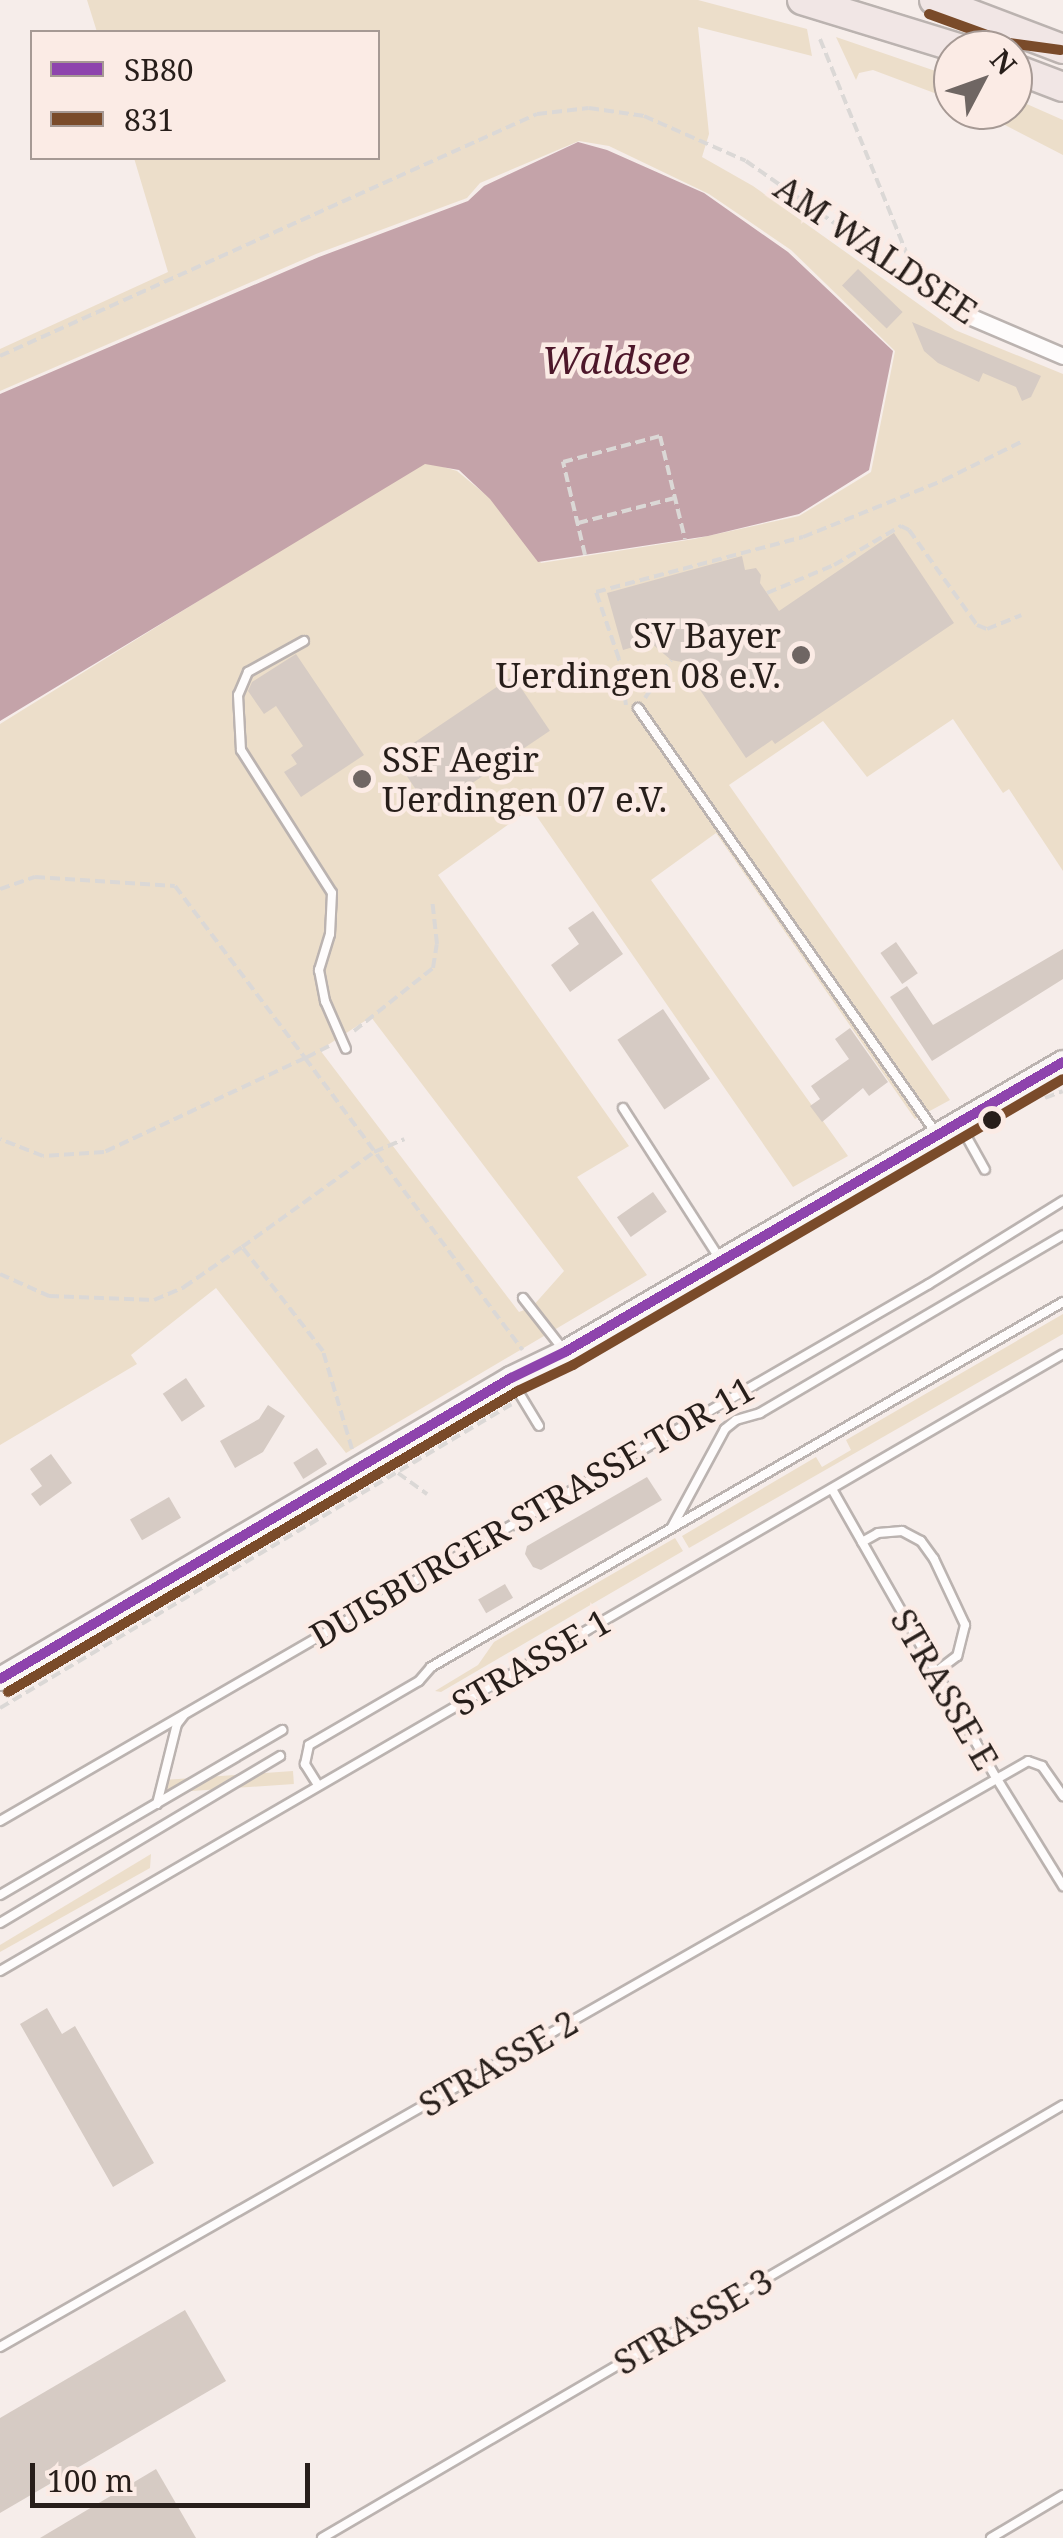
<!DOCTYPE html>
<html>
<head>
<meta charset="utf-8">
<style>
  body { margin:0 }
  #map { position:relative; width:1063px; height:2538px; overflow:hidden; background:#f6edea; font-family:"Noto Serif",serif }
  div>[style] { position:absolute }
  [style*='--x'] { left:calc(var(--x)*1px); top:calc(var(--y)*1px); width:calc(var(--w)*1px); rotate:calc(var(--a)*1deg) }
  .green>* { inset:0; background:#ecdeca; transform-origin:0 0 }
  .water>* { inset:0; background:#c4a3a9 }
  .building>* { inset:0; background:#d6cbc4; transform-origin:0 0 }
  .path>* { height:4px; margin-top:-2px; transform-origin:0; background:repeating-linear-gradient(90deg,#dbd8d6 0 10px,transparent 0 15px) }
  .roads { filter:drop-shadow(2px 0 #bbb3b0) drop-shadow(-2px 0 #bbb3b0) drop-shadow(0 2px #bbb3b0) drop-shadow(0 -2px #bbb3b0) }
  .lane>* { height:8px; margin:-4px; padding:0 4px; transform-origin:4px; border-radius:4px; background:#fefcfc }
  .street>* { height:15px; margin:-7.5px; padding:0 7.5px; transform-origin:7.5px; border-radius:7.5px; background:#fefcfc }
  .secondary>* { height:22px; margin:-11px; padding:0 11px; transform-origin:11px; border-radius:11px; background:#faf6f5 }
  .highway>* { height:28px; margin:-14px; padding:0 14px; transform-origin:14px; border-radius:14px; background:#f1e6e5 }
  .bus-1>* { height:10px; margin:-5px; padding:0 5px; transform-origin:5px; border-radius:5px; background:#8e44ad }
  .bus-2>* { height:10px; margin:-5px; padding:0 5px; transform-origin:5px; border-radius:5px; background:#7a4b2a }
  .dots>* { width:28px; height:28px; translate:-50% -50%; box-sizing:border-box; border:5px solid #fbebe5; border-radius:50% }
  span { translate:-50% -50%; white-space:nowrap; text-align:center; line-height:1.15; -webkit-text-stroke:9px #fbebe5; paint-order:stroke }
  .street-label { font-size:35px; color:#271e1a }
  .poi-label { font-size:35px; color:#271e1a }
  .right { translate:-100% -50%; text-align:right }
  .left { translate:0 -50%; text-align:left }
  .water-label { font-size:38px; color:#4d172a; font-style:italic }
  .legend { position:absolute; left:30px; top:30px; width:350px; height:130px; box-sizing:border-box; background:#fbebe5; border:2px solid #a69994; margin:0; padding:12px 18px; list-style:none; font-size:30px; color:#271e1a }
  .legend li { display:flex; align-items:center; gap:20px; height:50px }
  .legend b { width:50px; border:2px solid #a69994 }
  .north { position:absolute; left:933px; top:30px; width:100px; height:100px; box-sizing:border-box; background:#fbebe5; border:2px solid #a69994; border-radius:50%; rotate:49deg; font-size:28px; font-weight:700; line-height:40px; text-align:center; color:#271e1a }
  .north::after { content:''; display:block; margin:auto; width:35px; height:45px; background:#6f6663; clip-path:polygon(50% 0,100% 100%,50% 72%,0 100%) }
  .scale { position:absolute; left:30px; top:2463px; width:280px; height:45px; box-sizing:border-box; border:5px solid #271e1a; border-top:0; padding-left:12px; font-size:30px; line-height:35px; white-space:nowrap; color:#271e1a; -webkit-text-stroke:8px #fbebe5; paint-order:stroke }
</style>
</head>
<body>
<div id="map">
  <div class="green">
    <div style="clip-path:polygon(evenodd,87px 0,698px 0,807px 29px,812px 56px,698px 27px,709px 134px,702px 157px,753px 186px,955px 330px,1063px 374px,1063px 871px,1009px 789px,1003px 793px,953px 719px,867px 777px,823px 721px,729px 785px,950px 1100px,915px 1119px,716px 833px,651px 880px,848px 1156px,793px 1187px,531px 808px,438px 875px,629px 1146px,577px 1177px,647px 1275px,346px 1453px,216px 1288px,131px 1355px,137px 1364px,0 1445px,0 724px,424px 461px,457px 471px,491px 499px,541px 563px,694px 539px,799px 516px,871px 472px,895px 351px,791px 250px,709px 194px,609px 146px,579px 141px,480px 183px,467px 198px,316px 254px,0 391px,0 349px,168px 272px,134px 158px,378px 158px,378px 32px,97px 32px,87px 0,371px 1017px,564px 1271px,532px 1307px,519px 1312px,320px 1050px,371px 1017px)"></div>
    <div style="clip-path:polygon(836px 37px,953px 77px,953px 100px,873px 70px,859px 73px,856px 80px)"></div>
    <div style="clip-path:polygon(1013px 98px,1063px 120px,1063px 155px,976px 110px,1013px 110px)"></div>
    <div style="clip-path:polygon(1063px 1314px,1063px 1334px,689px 1548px,686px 1543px,682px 1536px,816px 1457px,822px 1467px,851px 1450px,846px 1440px)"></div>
    <div style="clip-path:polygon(675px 1538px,683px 1551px,441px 1692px,435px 1691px,478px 1665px,494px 1642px)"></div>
    <div style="left:293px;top:1771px;width:13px;height:134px;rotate:86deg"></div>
    <div style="clip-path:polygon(151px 1854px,150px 1868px,0 1952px,0 1945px)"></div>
  </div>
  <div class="water">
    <div style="clip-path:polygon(578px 142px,607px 150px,704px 193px,788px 252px,893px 351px,869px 470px,799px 514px,708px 536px,538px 562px,490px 499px,459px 470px,425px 464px,0 721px,0 394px,319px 257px,468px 201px,484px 186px)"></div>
  </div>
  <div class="building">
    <div style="left:858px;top:269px;width:62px;height:23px;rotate:44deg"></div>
    <div style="clip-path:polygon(912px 322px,1041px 376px,1031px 397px,1022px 401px,1016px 387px,983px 373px,979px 382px,938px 363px,924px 351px)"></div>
    <div style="clip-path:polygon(894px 533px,954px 623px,775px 744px,772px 740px,746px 758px,694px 681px,712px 668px,671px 660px,650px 642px,623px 650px,607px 593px,742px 556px,745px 570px,756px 568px,761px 575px,760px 583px,779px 611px)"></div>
    <div style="clip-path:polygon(296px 654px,364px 755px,301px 797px,284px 772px,297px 764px,291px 755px,303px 746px,276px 706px,264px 714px,248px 691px,252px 682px)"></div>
    <div style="left:513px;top:676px;width:66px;height:144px;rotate:56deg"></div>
    <div style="clip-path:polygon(593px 911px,623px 954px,570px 992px,551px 965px,579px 944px,568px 928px)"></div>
    <div style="left:896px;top:942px;width:38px;height:19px;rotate:55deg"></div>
    <div style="clip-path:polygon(1063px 949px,1063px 979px,932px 1061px,890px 997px,907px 986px,933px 1025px)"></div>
    <div style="left:663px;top:1009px;width:84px;height:55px;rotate:56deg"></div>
    <div style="clip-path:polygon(850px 1028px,888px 1082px,869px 1096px,863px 1088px,822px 1122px,810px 1106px,820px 1099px,811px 1086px,849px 1059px,835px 1039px)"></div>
    <div style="left:653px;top:1192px;width:24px;height:44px;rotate:55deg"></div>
    <div style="left:186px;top:1378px;width:34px;height:28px;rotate:56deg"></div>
    <div style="clip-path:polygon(268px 1405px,285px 1416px,263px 1452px,235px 1468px,220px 1441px,259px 1419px)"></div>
    <div style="left:317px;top:1448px;width:19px;height:28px;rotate:58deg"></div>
    <div style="clip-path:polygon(51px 1454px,72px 1483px,40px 1506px,31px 1494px,42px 1486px,30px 1469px)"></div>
    <div style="clip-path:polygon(647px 1477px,662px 1500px,541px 1570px,533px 1567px,525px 1554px,527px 1546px)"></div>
    <div style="left:169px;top:1497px;width:24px;height:45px;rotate:60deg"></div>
    <div style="left:505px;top:1584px;width:16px;height:31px;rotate:60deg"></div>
    <div style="clip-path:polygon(47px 2008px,62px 2034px,75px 2026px,154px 2163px,113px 2187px,20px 2024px)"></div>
    <div style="clip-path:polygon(185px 2310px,226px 2381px,0 2513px,0 2418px)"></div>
    <div style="clip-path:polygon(156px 2469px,196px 2538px,40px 2538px)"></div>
  </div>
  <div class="path">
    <div style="--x:820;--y:39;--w:248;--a:68"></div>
    <div style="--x:0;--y:356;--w:589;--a:-24.26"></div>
    <div style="--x:537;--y:114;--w:52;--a:-6.6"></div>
    <div style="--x:589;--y:108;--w:56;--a:8.3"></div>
    <div style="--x:644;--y:116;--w:111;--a:23.8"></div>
    <div style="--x:746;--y:161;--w:197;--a:35.1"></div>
    <div style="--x:578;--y:523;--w:100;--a:-14.5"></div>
    <div style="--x:585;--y:555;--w:96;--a:-103.3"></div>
    <div style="--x:563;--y:462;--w:100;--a:-15"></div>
    <div style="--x:660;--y:436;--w:106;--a:76.4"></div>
    <div style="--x:767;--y:593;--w:73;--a:-22.7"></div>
    <div style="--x:834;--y:565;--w:78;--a:-30.2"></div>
    <div style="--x:901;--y:526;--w:9;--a:27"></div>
    <div style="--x:909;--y:530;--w:117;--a:54.4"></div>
    <div style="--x:977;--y:625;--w:11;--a:22"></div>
    <div style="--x:987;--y:629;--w:37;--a:-22"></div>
    <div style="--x:645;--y:698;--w:46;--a:-55.6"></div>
    <div style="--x:626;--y:705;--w:47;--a:-98.7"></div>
    <div style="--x:619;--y:659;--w:71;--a:-108.9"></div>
    <div style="--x:596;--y:592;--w:214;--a:-14.9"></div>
    <div style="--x:803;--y:537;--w:152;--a:-22"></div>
    <div style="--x:944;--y:480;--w:86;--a:-26.3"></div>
    <div style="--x:0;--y:889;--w:37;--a:-19"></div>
    <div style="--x:35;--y:877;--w:140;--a:3.7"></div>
    <div style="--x:175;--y:886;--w:216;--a:52.9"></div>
    <div style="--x:305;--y:1058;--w:222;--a:154.9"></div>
    <div style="--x:104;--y:1152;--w:61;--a:176.2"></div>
    <div style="--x:43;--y:1156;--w:46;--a:-158.4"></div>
    <div style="--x:354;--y:1031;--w:101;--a:-38.6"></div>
    <div style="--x:433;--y:968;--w:24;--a:-81"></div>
    <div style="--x:437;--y:944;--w:45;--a:-96.3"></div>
    <div style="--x:329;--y:1046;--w:27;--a:153"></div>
    <div style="--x:305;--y:1058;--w:364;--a:53.3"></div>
    <div style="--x:1045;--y:1098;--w:19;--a:-21"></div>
    <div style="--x:0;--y:1274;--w:54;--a:24.2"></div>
    <div style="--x:49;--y:1296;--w:105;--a:2.2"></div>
    <div style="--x:154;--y:1300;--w:33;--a:-23"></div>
    <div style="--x:184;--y:1287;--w:70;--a:-34.6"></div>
    <div style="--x:352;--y:1449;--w:102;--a:-106.5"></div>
    <div style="--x:323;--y:1351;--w:132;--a:-127.9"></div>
    <div style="--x:242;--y:1247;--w:163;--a:-35.7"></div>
    <div style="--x:374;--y:1152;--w:33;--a:-23"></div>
    <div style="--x:398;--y:1473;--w:36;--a:36"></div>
    <div style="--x:0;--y:1708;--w:595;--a:-30.7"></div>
  </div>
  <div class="roads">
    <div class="lane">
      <div style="--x:304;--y:641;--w:64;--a:151"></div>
      <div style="--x:248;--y:672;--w:25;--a:113"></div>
      <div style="--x:238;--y:695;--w:55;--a:86.9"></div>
      <div style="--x:241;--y:750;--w:169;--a:57.5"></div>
      <div style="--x:332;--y:893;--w:41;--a:92.8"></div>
      <div style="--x:330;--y:934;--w:38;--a:107"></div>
      <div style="--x:319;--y:970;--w:32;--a:79"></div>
      <div style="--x:325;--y:1001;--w:52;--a:66.4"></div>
      <div style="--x:638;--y:708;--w:519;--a:54.96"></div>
      <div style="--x:623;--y:1108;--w:179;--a:57.3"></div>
      <div style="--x:960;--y:1125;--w:51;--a:60.9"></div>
      <div style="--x:523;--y:1298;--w:63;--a:52"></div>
      <div style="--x:513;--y:1383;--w:50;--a:58.8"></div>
      <div style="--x:832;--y:1489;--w:334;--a:60.4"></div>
      <div style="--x:997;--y:1779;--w:126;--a:58.3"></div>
      <div style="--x:672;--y:1527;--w:111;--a:-61.6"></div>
      <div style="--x:725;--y:1429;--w:14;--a:-39"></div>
      <div style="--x:736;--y:1420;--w:25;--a:-16"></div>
      <div style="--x:760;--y:1413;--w:351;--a:-30.4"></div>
      <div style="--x:862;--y:1542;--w:18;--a:-29"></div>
      <div style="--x:878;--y:1533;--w:24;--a:-5"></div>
      <div style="--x:902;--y:1531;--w:21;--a:28"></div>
      <div style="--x:921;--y:1541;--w:22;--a:54"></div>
      <div style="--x:934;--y:1559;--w:73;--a:64.8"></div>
      <div style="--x:965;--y:1625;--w:32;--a:104"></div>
      <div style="--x:957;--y:1656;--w:26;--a:143"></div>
      <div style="--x:318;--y:1785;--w:25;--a:-122"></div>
      <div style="--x:305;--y:1764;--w:19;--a:-78"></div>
      <div style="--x:309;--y:1745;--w:127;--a:-30.2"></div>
      <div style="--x:419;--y:1681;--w:18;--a:-49"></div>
      <div style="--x:431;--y:1667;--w:730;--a:-30.01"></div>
      <div style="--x:157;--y:1804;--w:82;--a:-76"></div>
      <div style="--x:177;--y:1724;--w:11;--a:-52"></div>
      <div style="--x:0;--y:1821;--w:1073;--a:-30.03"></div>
      <div style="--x:929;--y:1284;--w:158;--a:-31.8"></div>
      <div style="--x:0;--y:1895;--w:327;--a:-30.3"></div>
      <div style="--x:0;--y:1923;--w:326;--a:-30.8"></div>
      <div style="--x:0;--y:1971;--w:1229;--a:-30.13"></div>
      <div style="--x:0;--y:2347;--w:1183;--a:-29.68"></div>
      <div style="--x:1028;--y:1761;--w:15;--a:20"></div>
      <div style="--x:1042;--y:1766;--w:37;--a:55"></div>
      <div style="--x:322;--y:2538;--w:858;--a:-30.3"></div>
      <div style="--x:991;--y:2538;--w:84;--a:-30.8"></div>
    </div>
    <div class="street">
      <div style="--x:920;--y:282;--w:45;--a:38.7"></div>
      <div style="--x:955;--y:310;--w:117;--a:23.1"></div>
    </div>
    <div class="secondary">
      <div style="--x:0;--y:1679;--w:593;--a:-30.5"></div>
      <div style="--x:511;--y:1378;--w:60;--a:-25.7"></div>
      <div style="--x:565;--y:1352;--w:576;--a:-30.21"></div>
    </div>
    <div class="highway">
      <div style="--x:802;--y:0;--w:170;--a:17.1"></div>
      <div style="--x:934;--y:0;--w:138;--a:20.8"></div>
      <div style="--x:1013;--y:68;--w:53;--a:20.8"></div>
    </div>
  </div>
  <div class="bus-1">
    <div style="--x:0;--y:1679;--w:593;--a:-30.5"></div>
    <div style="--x:511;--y:1378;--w:60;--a:-25.7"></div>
    <div style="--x:565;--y:1352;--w:576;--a:-30.21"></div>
  </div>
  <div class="bus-2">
    <div style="--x:929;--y:14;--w:85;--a:19.9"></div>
    <div style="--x:1009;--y:43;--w:52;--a:7.7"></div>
    <div style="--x:8;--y:1692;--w:592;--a:-30.55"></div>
    <div style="--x:518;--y:1391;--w:61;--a:-25.3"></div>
    <div style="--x:573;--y:1365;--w:567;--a:-30.27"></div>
  </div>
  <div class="dots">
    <div style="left:801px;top:655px;background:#6f6663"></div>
    <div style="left:362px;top:779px;background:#6f6663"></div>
    <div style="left:992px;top:1120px;background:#271e1a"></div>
  </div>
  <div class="street-label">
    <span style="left:876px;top:249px;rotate:34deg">AM WALDSEE</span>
    <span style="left:532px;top:1512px;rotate:-30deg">DUISBURGER STRASSE TOR 11</span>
    <span style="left:531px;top:1662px;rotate:-30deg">STRASSE 1</span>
    <span style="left:945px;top:1689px;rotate:60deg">STRASSE E</span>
    <span style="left:498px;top:2063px;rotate:-30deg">STRASSE 2</span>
    <span style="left:693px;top:2321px;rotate:-30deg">STRASSE 3</span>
  </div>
  <div class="poi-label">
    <span class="right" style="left:781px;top:655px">SV Bayer<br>Uerdingen 08 e.V.</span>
    <span class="left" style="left:382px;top:779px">SSF Aegir<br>Uerdingen 07 e.V.</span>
  </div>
  <div class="water-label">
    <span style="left:616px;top:360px">Waldsee</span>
  </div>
  <ul class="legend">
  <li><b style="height:12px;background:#8e44ad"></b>SB80</li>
  <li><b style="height:12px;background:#7a4b2a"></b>831</li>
  </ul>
  <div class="north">N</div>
  <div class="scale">100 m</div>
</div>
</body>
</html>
